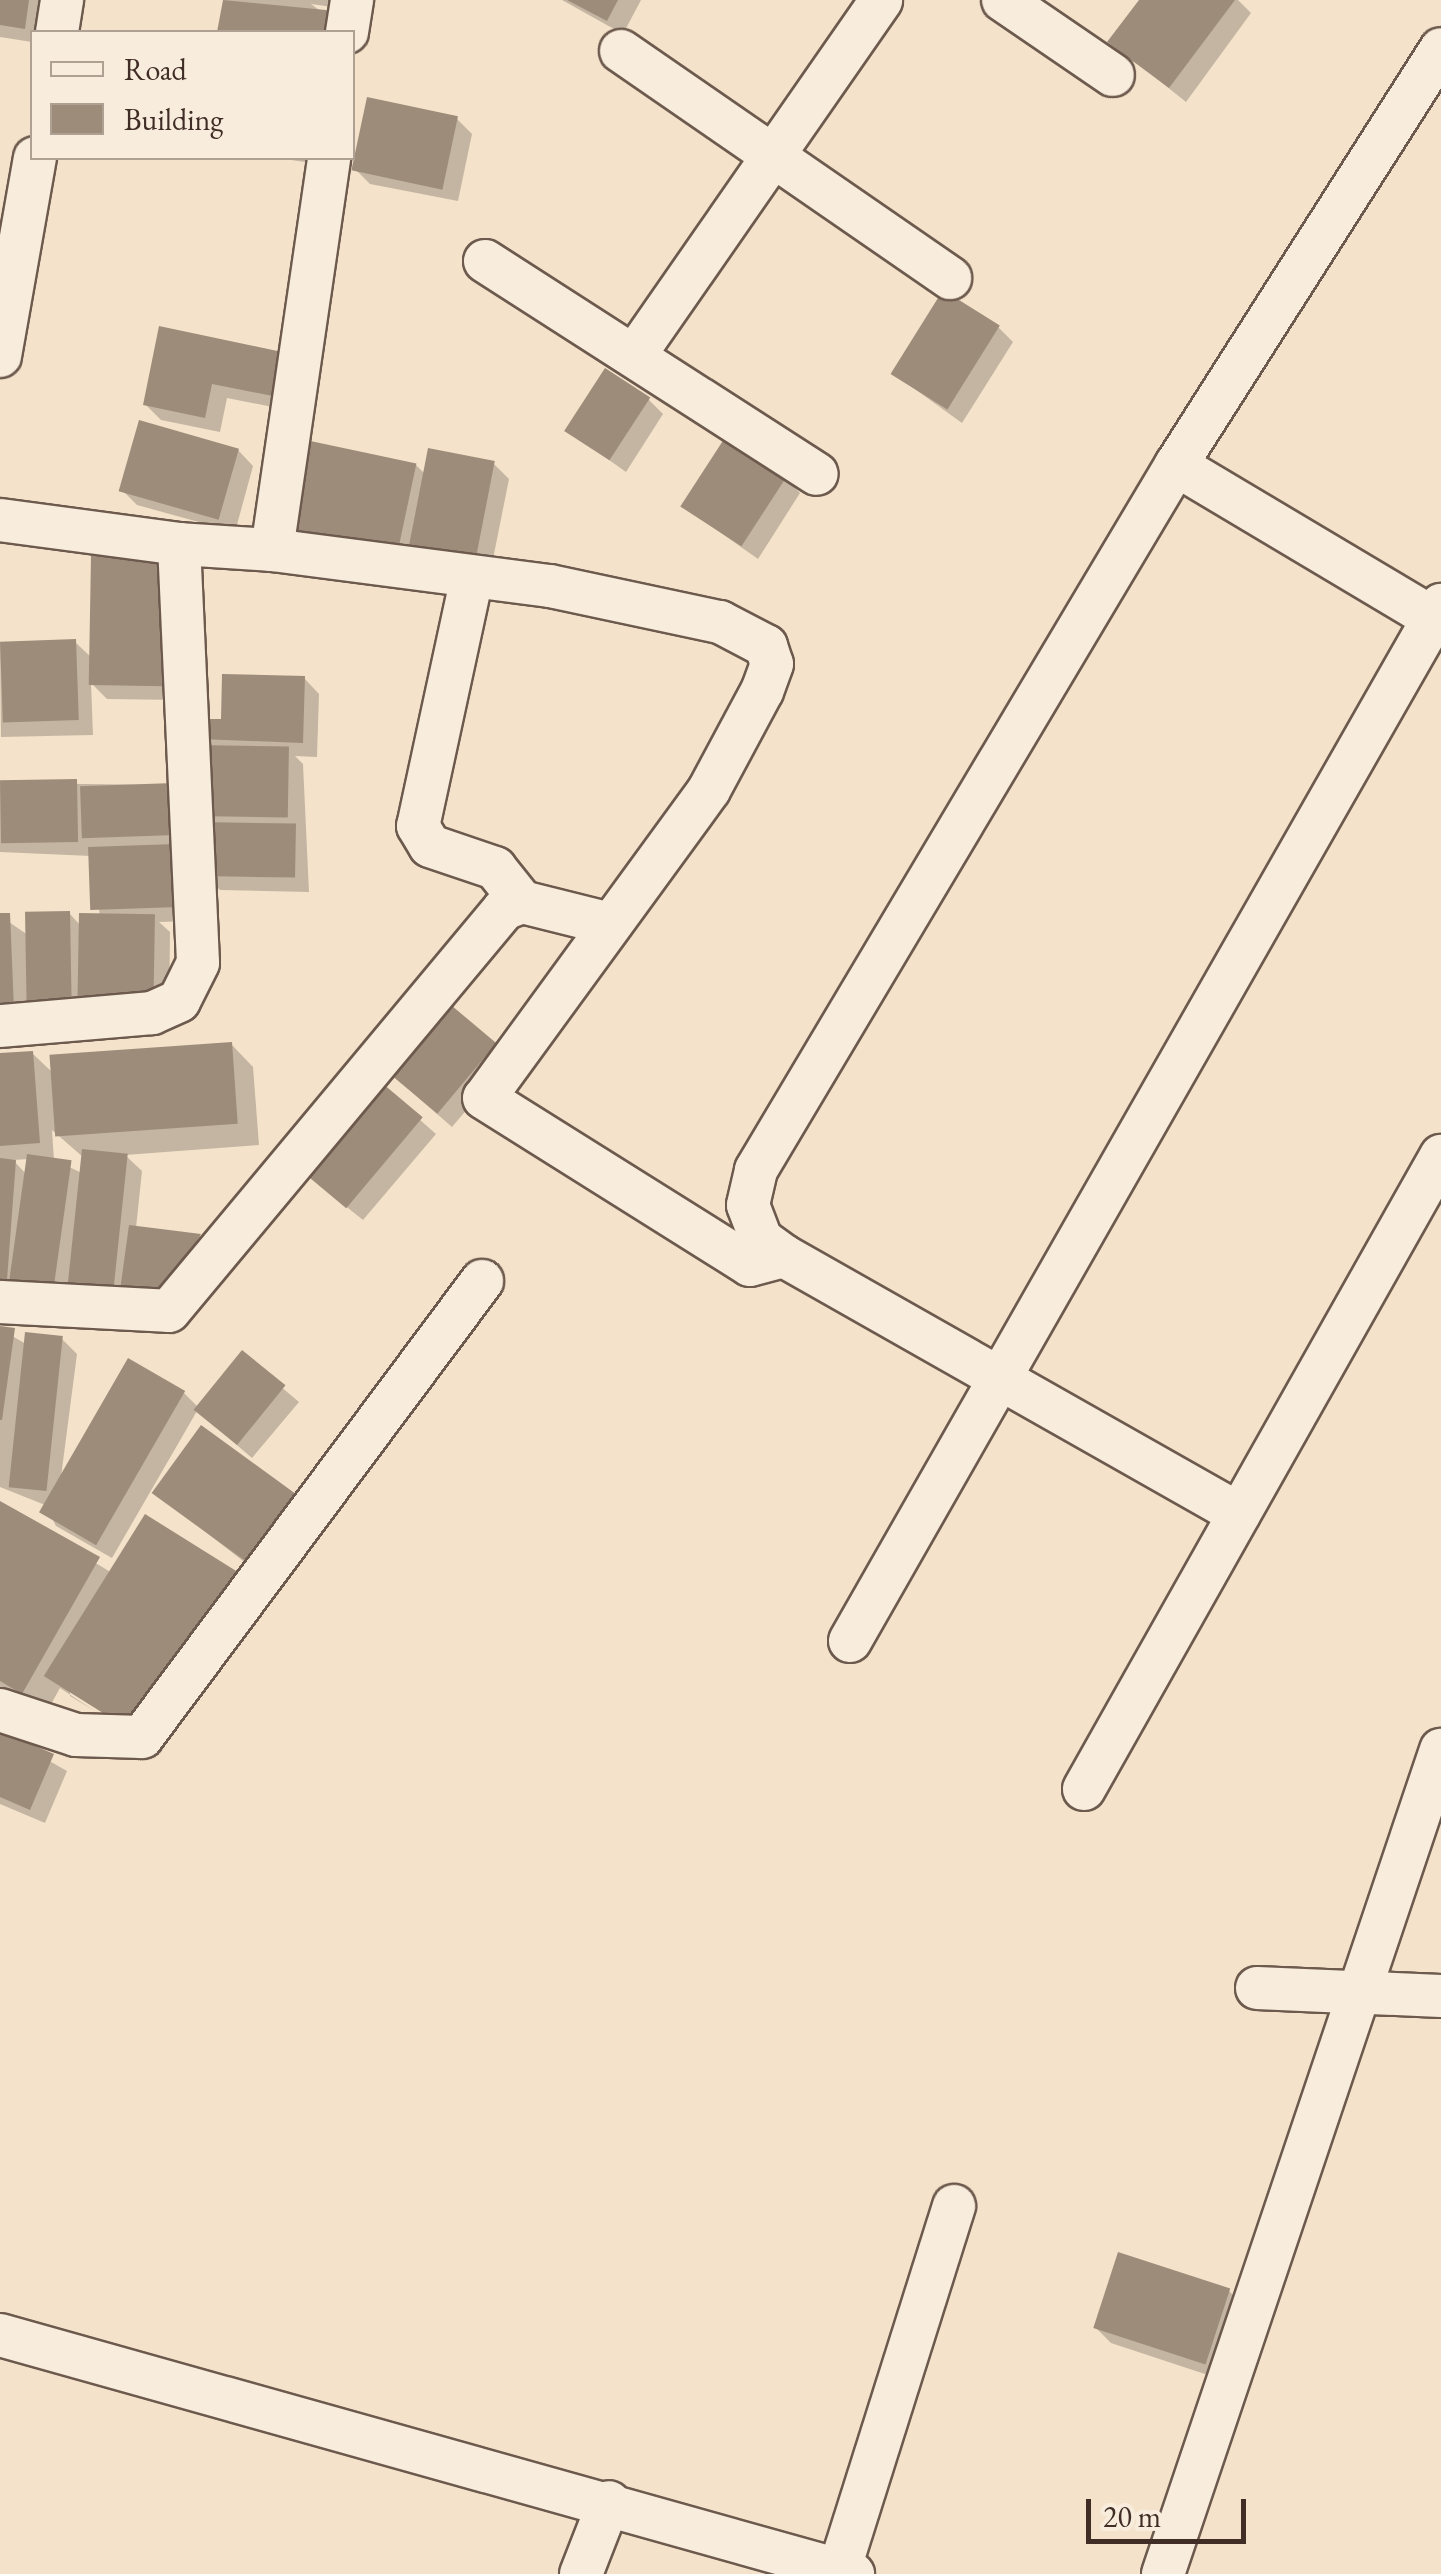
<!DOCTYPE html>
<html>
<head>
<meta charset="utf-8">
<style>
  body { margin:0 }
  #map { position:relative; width:1441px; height:2574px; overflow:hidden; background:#f4e3ca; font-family:"EB Garamond",serif }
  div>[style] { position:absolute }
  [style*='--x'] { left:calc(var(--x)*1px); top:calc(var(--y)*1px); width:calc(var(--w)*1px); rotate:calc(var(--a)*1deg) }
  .shadow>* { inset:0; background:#0003 }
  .building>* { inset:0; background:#9e8c7b; transform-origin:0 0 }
  .roads { filter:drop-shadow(2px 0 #6d5a4e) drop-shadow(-2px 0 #6d5a4e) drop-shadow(0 2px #6d5a4e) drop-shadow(0 -2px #6d5a4e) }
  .minor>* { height:42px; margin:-21px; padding:0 21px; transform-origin:21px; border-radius:21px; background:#f8eddd }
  span { translate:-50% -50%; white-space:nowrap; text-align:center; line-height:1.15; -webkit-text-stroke:9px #f8eddd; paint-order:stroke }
  .legend { position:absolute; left:30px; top:30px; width:325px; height:130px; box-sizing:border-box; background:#f8eddd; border:2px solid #aea093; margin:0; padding:12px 18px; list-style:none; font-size:30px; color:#402d25 }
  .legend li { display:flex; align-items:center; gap:20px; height:50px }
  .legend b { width:50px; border:2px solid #aea093 }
  .scale { position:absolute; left:1086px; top:2499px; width:160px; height:45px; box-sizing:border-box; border:5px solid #402d25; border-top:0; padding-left:12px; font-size:30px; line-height:35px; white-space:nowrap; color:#402d25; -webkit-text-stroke:8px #f8eddd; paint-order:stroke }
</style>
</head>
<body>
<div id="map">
  <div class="shadow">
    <div style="clip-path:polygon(0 0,45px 0,32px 42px,0 37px)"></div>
    <div style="clip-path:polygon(225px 0,355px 0,354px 10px,311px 4px,349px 32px,220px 32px)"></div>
    <div style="clip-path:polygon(562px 0,641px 0,623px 34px)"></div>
    <div style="clip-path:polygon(1142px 0,1238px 0,1251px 13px,1186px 102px,1111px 42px)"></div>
    <div style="clip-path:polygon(457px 119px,472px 134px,458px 201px,370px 184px,355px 169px)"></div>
    <div style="clip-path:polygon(277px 158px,334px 158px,333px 166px)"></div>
    <div style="clip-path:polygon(998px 327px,1013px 342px,962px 423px,894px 374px)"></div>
    <div style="clip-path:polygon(281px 354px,288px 410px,227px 398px,220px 432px,161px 420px,146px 405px)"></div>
    <div style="clip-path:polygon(648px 399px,663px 414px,626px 472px,568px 431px)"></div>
    <div style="clip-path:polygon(238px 450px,253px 466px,235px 532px,137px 505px,122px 490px)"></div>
    <div style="clip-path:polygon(494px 464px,509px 479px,488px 584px,286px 529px,416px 465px,425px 474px)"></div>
    <div style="clip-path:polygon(785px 478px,800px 493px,758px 559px,684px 507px)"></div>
    <div style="clip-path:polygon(94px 559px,181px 700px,107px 699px,91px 683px,93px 735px,1px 737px,0 643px,75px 642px,93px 659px)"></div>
    <div style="clip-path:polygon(304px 678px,319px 694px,317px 757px,295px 756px,303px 764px,309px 892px,220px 890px,205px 875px,202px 738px)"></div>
    <div style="clip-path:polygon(0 783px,173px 785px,192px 921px,159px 922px,170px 932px,169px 1020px,45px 1017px,27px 999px,28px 1024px,0 1025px,0 916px,28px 935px,69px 913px,81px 926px,100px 916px,91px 856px,0 852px)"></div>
    <div style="clip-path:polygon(439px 998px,509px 1060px,452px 1127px,398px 1080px)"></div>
    <div style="clip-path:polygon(evenodd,231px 1044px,253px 1067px,259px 1145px,125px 1155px,142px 1171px,136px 1228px,200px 1236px,214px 1251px,174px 1315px,0 1292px,0 1055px,32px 1053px,53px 1073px,231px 1044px,52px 1130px,83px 1157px,82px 1173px,54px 1160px,52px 1130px,231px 1044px,29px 1159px,27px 1175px,13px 1160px,29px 1159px)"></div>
    <div style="clip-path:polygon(377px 1082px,436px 1134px,363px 1220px,318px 1184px)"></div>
    <div style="clip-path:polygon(0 1329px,26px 1344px,62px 1339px,77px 1354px,61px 1477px,184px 1393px,198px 1407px,242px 1354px,299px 1402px,252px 1458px,197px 1411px,112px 1558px,56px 1526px,45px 1505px,0 1487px)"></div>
    <div style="clip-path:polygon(202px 1429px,274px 1585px,154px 1492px)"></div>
    <div style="clip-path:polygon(evenodd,0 1504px,112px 1573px,235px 1573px,257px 1595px,160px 1754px,60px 1688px,45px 1715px,0 1687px,0 1504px,70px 1690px,149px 1738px,146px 1742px,70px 1696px,70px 1690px)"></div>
    <div style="clip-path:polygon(0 1733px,67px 1771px,45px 1823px,0 1804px)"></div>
    <div style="clip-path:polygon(1229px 2291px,1244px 2306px,1220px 2379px,1111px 2343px,1096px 2328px)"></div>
  </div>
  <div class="building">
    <div style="clip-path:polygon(0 0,29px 0,25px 29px,0 25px)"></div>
    <div style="clip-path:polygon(223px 0,336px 11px,332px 32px,217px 32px)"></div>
    <div style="clip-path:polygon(567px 0,618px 0,607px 21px)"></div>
    <div style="clip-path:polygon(1139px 0,1235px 0,1169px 88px,1107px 42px)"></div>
    <div style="left:367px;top:97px;width:93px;height:75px;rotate:12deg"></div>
    <div style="left:943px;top:290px;width:67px;height:99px;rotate:32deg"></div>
    <div style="clip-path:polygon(159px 326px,282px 352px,273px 396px,212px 384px,205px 418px,143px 405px)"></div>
    <div style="left:605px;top:368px;width:54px;height:75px;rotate:33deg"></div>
    <div style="left:139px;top:420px;width:104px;height:74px;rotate:16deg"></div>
    <div style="left:726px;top:436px;width:73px;height:84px;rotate:33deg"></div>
    <div style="left:301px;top:439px;width:118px;height:93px;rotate:12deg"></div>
    <div style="left:428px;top:448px;width:68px;height:111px;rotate:11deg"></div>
    <div style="left:91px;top:556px;width:78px;height:129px;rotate:1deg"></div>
    <div style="left:76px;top:639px;width:81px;height:76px;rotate:88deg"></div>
    <div style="clip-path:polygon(222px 674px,305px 676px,303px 743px,199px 739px,200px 719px,221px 719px)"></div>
    <div style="left:199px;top:745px;width:90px;height:71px;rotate:1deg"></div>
    <div style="left:77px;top:779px;width:63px;height:77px;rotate:89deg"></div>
    <div style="left:174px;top:783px;width:52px;height:94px;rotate:88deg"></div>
    <div style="left:203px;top:822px;width:93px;height:54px;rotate:1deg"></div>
    <div style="left:176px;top:844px;width:63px;height:88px;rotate:88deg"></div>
    <div style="left:70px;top:911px;width:91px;height:45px;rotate:89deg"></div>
    <div style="clip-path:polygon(0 913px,10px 913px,14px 1010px,0 1010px)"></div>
    <div style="left:79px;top:913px;width:76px;height:91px;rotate:1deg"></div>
    <div style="left:439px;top:995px;width:75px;height:92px;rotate:40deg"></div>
    <div style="left:232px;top:1042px;width:82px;height:183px;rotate:86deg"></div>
    <div style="clip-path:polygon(33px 1051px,40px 1143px,0 1146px,0 1053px)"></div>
    <div style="left:376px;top:1078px;width:61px;height:119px;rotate:40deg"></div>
    <div style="left:82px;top:1149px;width:46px;height:142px;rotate:6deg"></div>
    <div style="left:27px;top:1154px;width:45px;height:129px;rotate:8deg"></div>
    <div style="clip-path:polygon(0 1158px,16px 1160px,7px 1280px,0 1279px)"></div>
    <div style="clip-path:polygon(129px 1225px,201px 1234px,159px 1301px,118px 1305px)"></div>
    <div style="clip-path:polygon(0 1326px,15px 1328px,2px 1420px,0 1420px)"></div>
    <div style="left:25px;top:1332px;width:38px;height:156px;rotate:6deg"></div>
    <div style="left:242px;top:1350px;width:56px;height:77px;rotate:39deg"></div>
    <div style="left:128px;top:1358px;width:66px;height:178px;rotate:30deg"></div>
    <div style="left:201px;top:1425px;width:133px;height:84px;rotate:36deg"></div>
    <div style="clip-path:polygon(0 1501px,100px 1557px,22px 1694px,0 1681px)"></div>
    <div style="left:145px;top:1514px;width:108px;height:191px;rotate:32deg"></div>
    <div style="clip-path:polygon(0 1731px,54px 1754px,30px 1810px,0 1797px)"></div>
    <div style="left:1118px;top:2252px;width:118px;height:80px;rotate:18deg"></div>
  </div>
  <div class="roads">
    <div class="minor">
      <div style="--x:1003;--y:0;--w:133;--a:34.3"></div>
      <div style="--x:57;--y:32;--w:32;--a:-81"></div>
      <div style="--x:347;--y:32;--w:32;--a:-81"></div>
      <div style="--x:621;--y:51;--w:400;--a:34.6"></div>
      <div style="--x:485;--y:261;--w:394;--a:32.7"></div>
      <div style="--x:0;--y:356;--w:201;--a:-80"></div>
      <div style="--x:634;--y:356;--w:433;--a:-55.2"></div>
      <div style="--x:1176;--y:465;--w:309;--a:30.8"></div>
      <div style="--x:0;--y:520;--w:181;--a:7.6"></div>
      <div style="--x:179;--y:544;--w:419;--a:87.4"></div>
      <div style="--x:198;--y:963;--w:42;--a:116.6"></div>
      <div style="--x:179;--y:1001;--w:30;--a:156"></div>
      <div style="--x:152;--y:1013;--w:153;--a:175.1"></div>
      <div style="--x:179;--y:544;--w:93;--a:3.7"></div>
      <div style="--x:272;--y:550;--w:396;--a:-81.7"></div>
      <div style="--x:272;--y:550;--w:280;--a:7.4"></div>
      <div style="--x:550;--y:586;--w:174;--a:12"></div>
      <div style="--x:720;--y:622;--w:52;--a:27.6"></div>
      <div style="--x:766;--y:646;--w:19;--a:72"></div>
      <div style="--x:772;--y:664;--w:29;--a:110"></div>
      <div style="--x:762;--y:691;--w:112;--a:118.2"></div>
      <div style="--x:709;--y:790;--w:381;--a:126.1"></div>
      <div style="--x:484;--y:1098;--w:314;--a:32.1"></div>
      <div style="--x:750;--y:1265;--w:35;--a:-15"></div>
      <div style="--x:472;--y:577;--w:255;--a:102.2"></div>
      <div style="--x:418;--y:826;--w:23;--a:59"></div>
      <div style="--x:430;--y:846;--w:69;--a:18.7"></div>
      <div style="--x:495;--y:868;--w:43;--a:51.5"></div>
      <div style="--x:0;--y:1302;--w:169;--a:3"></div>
      <div style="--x:169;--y:1311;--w:523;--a:-50.19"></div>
      <div style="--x:504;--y:909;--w:19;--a:-21"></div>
      <div style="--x:522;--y:902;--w:91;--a:14"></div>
      <div style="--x:1239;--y:1514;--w:523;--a:-150.45"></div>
      <div style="--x:784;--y:1256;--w:29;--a:-144"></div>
      <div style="--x:761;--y:1239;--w:36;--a:-111"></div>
      <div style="--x:748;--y:1205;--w:36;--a:-77"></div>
      <div style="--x:756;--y:1170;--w:821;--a:-59.22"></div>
      <div style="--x:1176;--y:465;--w:493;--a:-57.5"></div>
      <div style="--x:850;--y:1641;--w:1193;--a:-60.3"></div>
      <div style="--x:0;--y:1710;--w:80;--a:18.2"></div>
      <div style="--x:76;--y:1735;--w:66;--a:1.7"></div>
      <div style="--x:142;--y:1737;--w:569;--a:-53.29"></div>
      <div style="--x:1084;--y:1789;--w:727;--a:-60.58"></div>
      <div style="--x:1257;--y:1988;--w:184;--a:2.5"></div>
      <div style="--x:0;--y:2335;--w:886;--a:15.65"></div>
      <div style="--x:581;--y:2574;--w:77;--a:-68.7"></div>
      <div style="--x:838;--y:2574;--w:386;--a:-72.5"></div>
      <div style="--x:1163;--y:2574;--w:870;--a:-71.36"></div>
    </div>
  </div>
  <ul class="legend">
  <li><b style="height:12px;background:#f8eddd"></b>Road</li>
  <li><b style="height:28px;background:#9e8c7b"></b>Building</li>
  </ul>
  <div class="scale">20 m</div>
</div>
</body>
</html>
